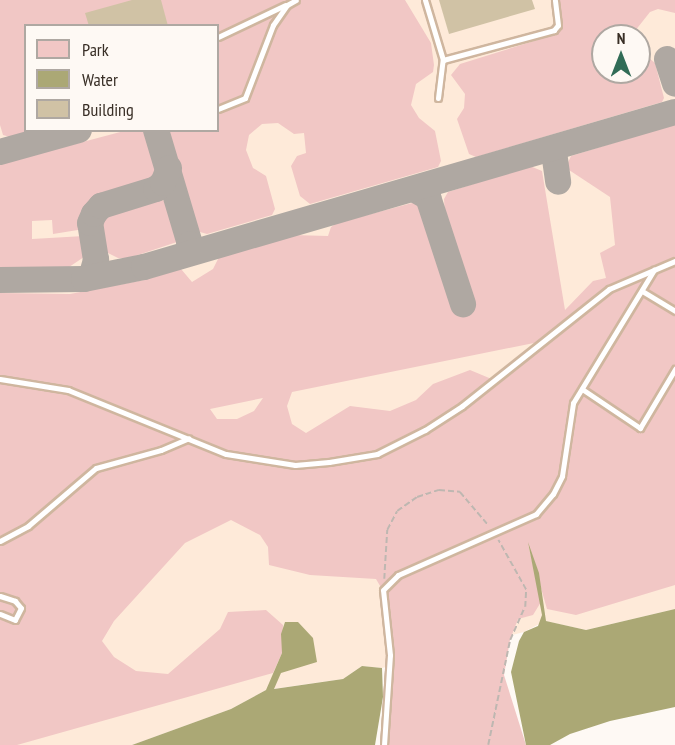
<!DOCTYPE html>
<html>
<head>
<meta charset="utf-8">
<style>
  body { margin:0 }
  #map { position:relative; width:675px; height:745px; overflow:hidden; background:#fef9f4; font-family:"PT Sans Narrow",sans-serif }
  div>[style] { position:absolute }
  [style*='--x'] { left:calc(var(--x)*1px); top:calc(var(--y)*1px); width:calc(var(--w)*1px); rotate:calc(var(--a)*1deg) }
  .built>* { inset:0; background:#feead9 }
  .green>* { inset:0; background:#f1c7c5 }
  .water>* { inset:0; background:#aba875 }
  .taxiway>* { height:26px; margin:-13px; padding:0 13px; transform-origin:13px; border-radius:13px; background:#afa8a2 }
  .building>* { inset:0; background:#d0c2a5 }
  .path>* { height:1.5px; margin-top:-0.75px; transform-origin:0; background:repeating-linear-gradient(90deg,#beb7b1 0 6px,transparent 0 9px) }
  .roads { filter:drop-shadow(2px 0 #cfb69f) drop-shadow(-2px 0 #cfb69f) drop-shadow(0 2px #cfb69f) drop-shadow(0 -2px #cfb69f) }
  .lane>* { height:5px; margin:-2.5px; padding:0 2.5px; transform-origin:2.5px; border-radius:2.5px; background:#fff }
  span { translate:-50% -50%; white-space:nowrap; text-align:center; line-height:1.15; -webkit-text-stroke:5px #fef9f4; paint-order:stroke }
  .legend { position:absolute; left:24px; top:24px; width:195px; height:108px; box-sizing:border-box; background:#fef9f4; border:2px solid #afa8a2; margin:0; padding:8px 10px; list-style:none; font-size:18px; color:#392f26 }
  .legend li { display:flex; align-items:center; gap:12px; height:30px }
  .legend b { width:30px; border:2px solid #afa8a2 }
  .north { position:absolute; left:591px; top:24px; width:60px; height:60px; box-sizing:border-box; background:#fef9f4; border:2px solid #afa8a2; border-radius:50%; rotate:0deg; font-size:16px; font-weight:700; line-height:24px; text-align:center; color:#392f26 }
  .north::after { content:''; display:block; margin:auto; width:21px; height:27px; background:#316c56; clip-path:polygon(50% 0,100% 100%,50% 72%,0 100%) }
</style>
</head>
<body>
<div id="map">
  <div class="built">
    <div style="clip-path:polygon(evenodd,0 0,675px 0,675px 609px,586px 630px,545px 621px,524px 632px,382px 668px,362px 666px,343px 679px,266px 690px,231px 709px,132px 745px,0 745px,0 0,26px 26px,218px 26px,218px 130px,26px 130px,26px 26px,0 0,603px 36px,639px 36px,639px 72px,603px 72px,603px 36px)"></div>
  </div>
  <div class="green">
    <div style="clip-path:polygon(0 0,405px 0,431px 43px,434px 65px,433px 72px,416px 84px,411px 105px,419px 118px,435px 131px,441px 161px,438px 167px,310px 204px,300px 196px,291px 166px,297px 156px,306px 153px,304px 133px,294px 134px,278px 123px,262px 124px,249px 135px,246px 150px,253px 168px,266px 176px,275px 209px,272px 215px,207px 234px,200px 232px,190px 224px,167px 134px,168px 131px,218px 130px,218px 26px,26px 26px,26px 130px,41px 131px,14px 138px,3px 135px,0 125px)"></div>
    <div style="clip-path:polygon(555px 0,675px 0,675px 13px,658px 9px,650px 12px,631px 36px,603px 36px,603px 72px,639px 72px,639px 56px,644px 54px,655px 63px,664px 98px,662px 102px,476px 157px,469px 154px,457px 119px,464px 108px,465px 94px,451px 75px,460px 64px,550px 36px,558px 24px)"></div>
    <div style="clip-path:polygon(evenodd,675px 124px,675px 585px,576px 615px,547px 609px,528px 543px,541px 602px,533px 615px,518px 619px,510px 640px,504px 675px,526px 745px,384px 745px,390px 692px,386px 596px,376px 579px,310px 575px,269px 565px,268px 547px,260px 535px,231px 520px,185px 543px,114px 621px,102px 641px,114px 657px,136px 671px,168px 674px,220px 629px,228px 612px,266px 610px,283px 625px,282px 653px,273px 673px,17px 745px,0 745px,0 293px,70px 294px,144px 280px,181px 269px,192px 282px,213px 269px,219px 257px,292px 235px,328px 236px,331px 227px,337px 223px,416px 202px,423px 209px,450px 296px,444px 199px,448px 192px,530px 166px,542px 171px,565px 310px,593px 281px,606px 278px,600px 253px,615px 245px,610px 197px,569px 170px,566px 167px,571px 156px,675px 124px,539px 342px,494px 380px,470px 370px,433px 384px,416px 400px,390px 411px,350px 406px,306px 433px,292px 424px,287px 406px,292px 392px,539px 342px,675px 124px,263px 398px,254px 411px,237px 419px,217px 419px,210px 409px,263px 398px)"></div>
    <div style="clip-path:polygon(152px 131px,162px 166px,154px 178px,101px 194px,87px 208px,84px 229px,53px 234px,52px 220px,32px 221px,32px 239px,84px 236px,84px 257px,66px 269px,0 267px,0 164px,124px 131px)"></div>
    <div style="clip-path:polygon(157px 196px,177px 210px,182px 228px,177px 242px,129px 258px,118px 258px,100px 249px,95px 238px,97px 220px)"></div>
  </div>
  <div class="water">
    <div style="clip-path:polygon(528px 542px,539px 573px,546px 621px,586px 630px,675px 609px,675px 707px,610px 721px,570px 734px,550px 745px,526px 745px,511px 672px,519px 641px,524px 632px,538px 626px,542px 615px)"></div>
    <div style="clip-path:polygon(285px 622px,298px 622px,313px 638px,317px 662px,281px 673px,274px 689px,343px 679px,362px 666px,382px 668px,383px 697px,375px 745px,132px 745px,231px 709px,266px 690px,282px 653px,281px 634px)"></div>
  </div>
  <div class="taxiway">
    <div style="--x:667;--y:59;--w:26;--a:72"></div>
    <div style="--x:156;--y:130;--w:119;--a:73.4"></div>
    <div style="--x:190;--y:244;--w:5;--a:112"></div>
    <div style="--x:0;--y:152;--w:82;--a:-15.6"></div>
    <div style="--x:554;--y:152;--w:30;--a:82"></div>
    <div style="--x:417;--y:191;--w:13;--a:29"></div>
    <div style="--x:428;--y:197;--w:113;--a:71.9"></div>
    <div style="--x:92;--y:274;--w:15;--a:-74"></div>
    <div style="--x:96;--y:260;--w:37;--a:-99"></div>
    <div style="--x:90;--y:223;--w:10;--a:-66"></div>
    <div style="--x:94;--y:214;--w:11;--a:-49"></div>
    <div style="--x:101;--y:206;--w:58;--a:-17.2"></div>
    <div style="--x:156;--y:189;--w:9;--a:-41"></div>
    <div style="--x:163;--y:183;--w:16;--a:-68"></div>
    <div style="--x:0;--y:280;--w:84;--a:-0.7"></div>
    <div style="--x:84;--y:279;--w:61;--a:-11.3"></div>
    <div style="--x:144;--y:267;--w:553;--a:-16.27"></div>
  </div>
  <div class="building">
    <div style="clip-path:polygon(132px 0,161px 0,168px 26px,89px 26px,85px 13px)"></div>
    <div style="clip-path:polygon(439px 0,532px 0,535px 9px,449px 34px)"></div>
  </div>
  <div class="path">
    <div style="--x:384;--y:579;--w:49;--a:-86.5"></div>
    <div style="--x:387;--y:530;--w:21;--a:-62"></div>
    <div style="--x:397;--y:511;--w:24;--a:-35"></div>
    <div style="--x:417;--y:497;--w:23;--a:-18"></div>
    <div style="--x:439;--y:490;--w:21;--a:5"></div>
    <div style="--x:460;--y:492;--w:45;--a:49.5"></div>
    <div style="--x:488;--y:745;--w:107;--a:-78.2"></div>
    <div style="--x:510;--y:640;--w:36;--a:-66"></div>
    <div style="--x:525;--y:607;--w:17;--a:-87"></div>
    <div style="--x:526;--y:590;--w:57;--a:-119.2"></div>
  </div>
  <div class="roads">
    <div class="lane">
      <div style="--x:425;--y:0;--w:63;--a:73.3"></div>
      <div style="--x:218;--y:37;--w:74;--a:-25.5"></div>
      <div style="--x:438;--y:98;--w:38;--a:-83"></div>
      <div style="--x:443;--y:60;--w:115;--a:-15.1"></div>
      <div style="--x:554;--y:30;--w:6;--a:-51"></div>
      <div style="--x:558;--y:25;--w:25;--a:-97"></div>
      <div style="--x:218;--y:109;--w:29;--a:-22"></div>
      <div style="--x:245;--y:98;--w:78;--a:-69"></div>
      <div style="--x:273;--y:25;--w:24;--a:-55"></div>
      <div style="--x:287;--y:5;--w:10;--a:-29"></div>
      <div style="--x:642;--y:291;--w:39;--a:31"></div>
      <div style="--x:0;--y:379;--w:69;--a:9.2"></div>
      <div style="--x:68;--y:390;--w:170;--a:22.1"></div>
      <div style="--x:226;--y:454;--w:70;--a:9.1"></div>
      <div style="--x:295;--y:465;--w:34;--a:-5"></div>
      <div style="--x:329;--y:462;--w:49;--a:-9.5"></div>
      <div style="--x:377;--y:454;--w:54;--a:-26.6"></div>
      <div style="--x:425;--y:430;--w:44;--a:-33"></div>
      <div style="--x:462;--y:406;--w:188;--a:-38.5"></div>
      <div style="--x:609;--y:289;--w:72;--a:-23"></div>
      <div style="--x:582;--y:389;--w:70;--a:33.9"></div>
      <div style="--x:640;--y:428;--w:69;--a:-59.3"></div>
      <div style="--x:0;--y:541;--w:32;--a:-28"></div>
      <div style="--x:28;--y:526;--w:89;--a:-40.5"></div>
      <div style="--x:96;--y:468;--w:67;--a:-15.5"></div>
      <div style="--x:161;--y:450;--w:30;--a:-23"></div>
      <div style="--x:0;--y:596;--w:16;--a:18"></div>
      <div style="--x:15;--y:601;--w:9;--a:49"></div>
      <div style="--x:21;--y:608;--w:13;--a:117"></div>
      <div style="--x:15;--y:620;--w:16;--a:-158"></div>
      <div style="--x:384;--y:745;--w:90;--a:-86.2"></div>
      <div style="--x:390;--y:655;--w:65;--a:-96.1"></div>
      <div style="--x:383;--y:590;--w:21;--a:-45"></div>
      <div style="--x:398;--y:575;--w:151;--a:-23.8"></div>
      <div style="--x:536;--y:514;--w:26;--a:-50"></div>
      <div style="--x:553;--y:494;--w:20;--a:-63"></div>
      <div style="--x:562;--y:476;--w:74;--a:-81.4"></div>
      <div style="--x:573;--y:403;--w:156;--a:-58.7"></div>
    </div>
  </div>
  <ul class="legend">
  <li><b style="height:16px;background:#f1c7c5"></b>Park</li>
  <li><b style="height:16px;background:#aba875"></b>Water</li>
  <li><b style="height:16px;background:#d0c2a5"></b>Building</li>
  </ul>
  <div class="north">N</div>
</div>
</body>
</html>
